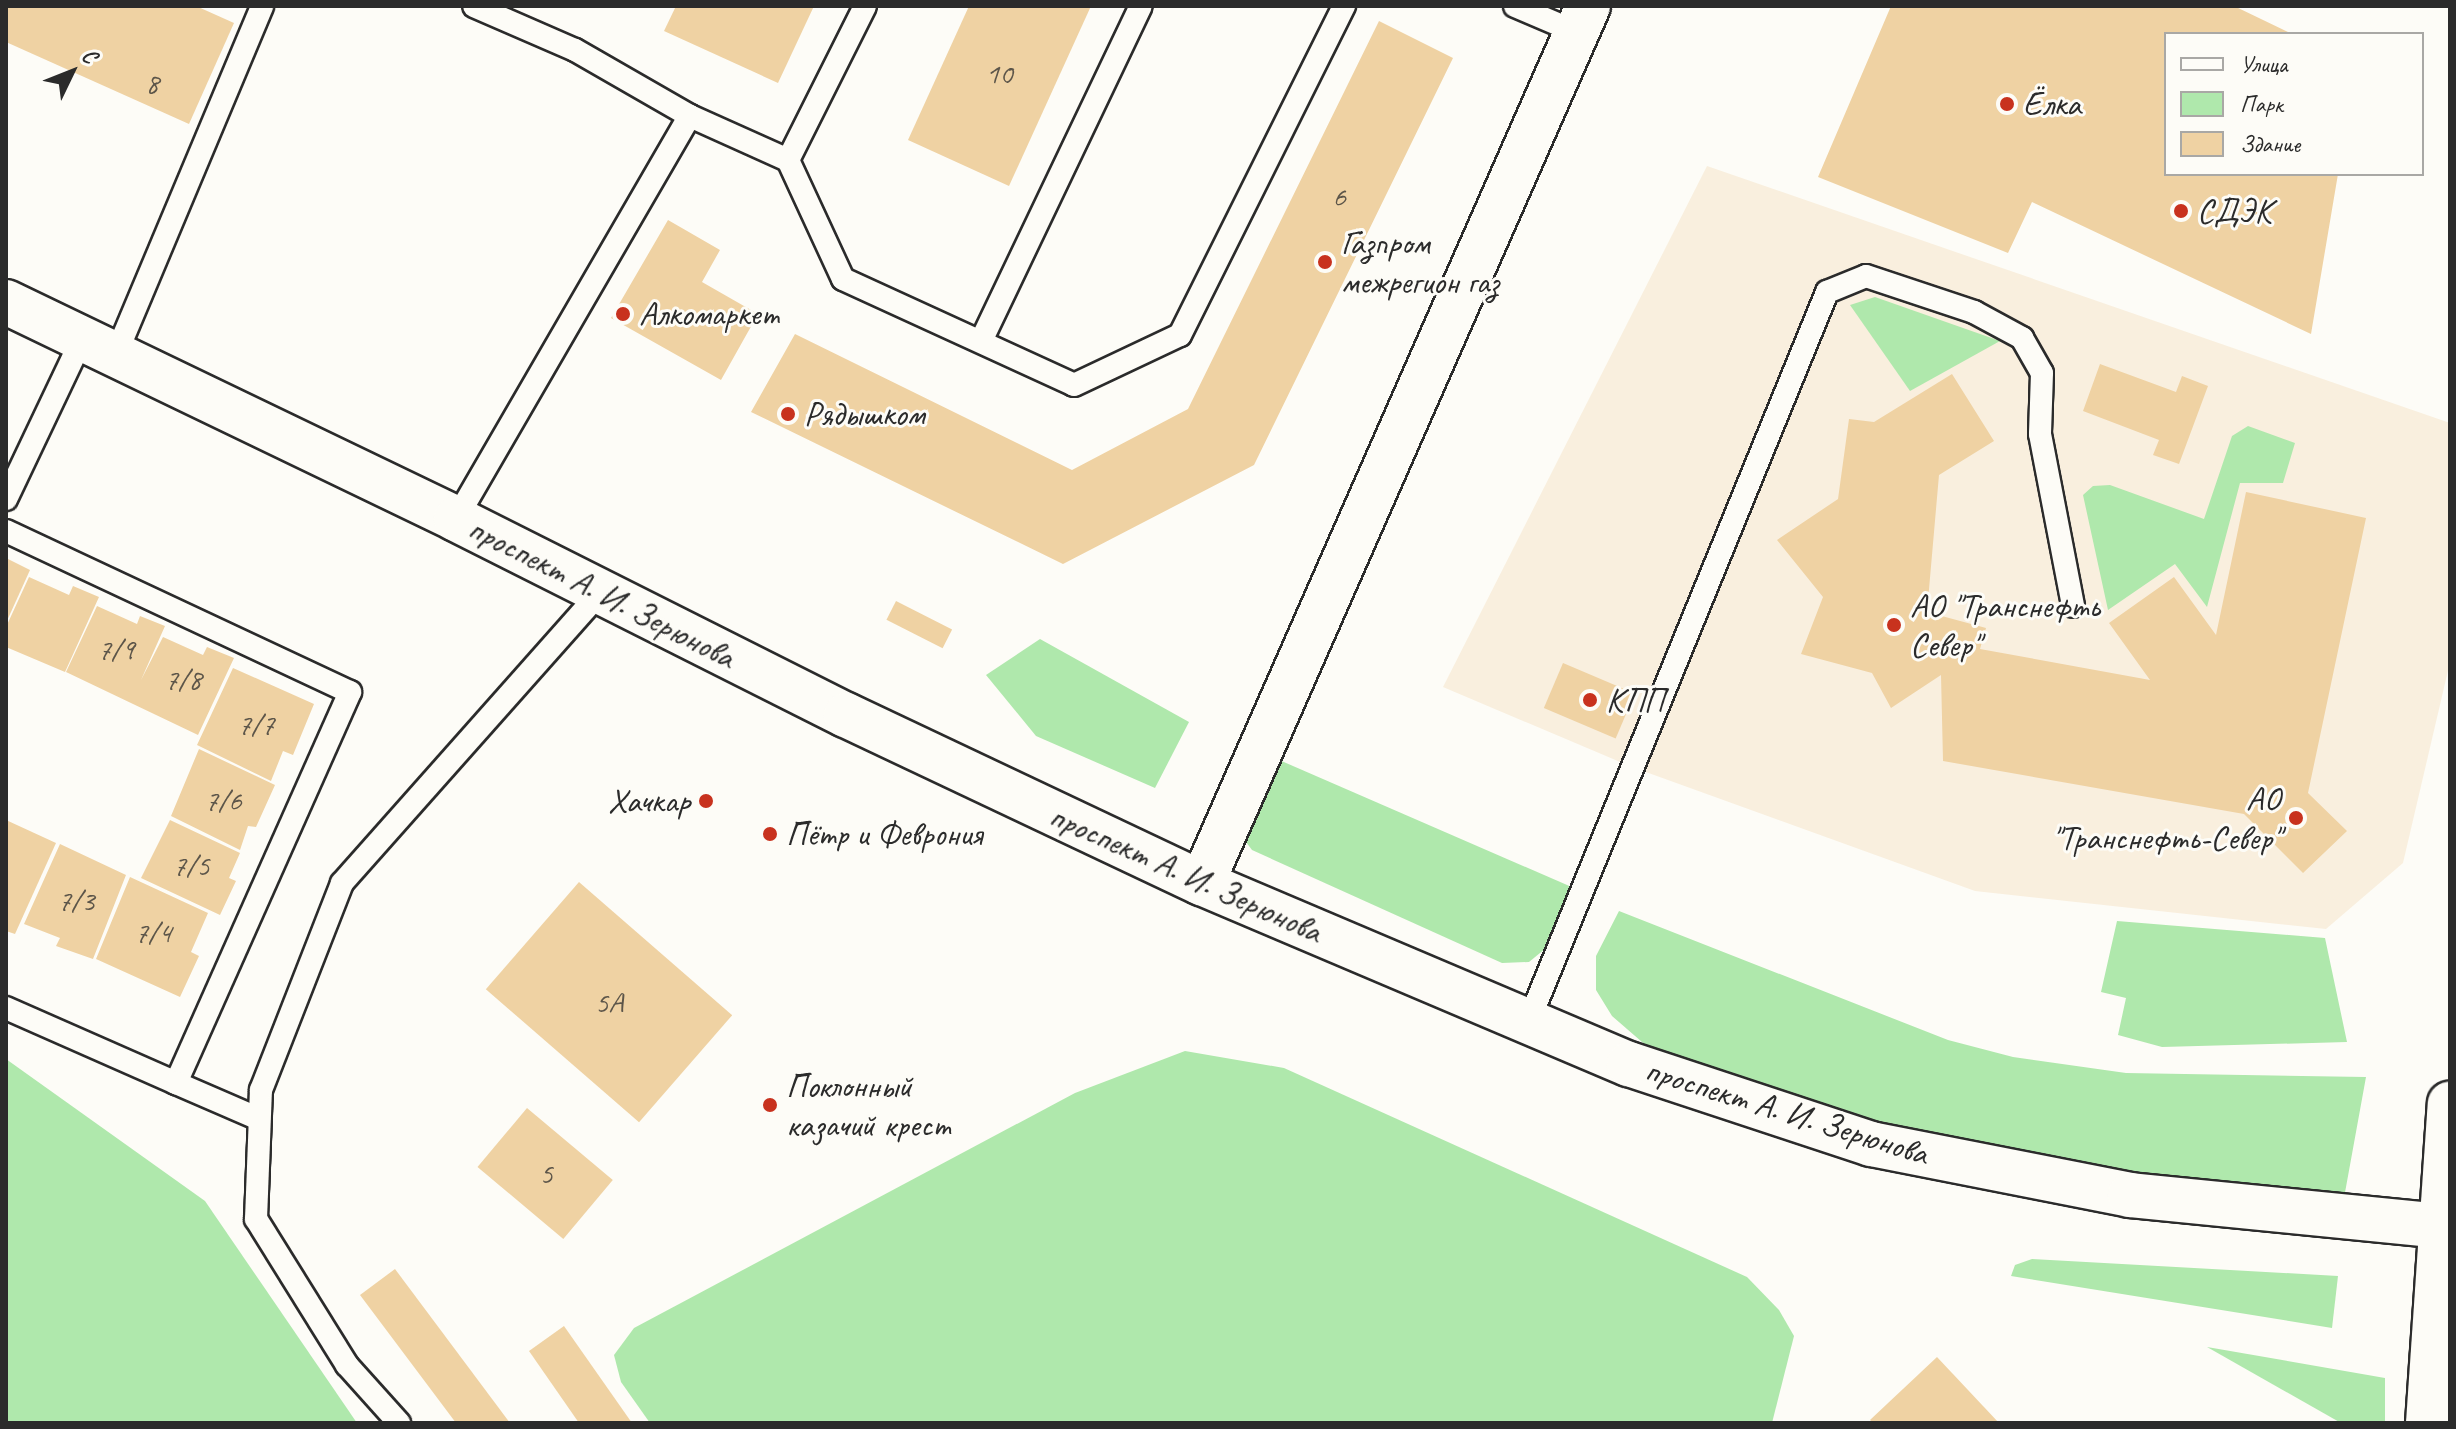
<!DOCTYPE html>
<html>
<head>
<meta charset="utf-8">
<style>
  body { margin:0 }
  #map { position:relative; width:2456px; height:1429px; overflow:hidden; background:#fdfcf7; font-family:Caveat,sans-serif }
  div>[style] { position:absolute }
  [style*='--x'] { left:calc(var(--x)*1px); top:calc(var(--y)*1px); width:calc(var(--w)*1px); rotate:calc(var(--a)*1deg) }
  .built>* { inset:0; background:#f9efde }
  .green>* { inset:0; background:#afe8ac }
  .building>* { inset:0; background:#efd2a3; transform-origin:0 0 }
  .roads { filter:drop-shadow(2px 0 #2b2b2b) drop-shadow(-2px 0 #2b2b2b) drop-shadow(0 2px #2b2b2b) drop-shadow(0 -2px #2b2b2b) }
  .service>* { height:22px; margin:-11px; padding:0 11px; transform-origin:11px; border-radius:11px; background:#fdfcf7 }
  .minor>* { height:44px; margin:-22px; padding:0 22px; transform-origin:22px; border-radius:22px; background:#fdfcf7 }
  .secondary>* { height:44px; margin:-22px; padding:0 22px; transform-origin:22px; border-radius:22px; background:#fdfcf7 }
  .dots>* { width:22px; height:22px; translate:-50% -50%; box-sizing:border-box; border:4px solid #fdfcf7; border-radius:50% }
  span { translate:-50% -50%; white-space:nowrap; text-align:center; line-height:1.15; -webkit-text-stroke:6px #fdfcf7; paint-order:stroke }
  .number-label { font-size:30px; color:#5c5549 }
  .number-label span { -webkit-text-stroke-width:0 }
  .poi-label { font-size:34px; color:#2b2b2b }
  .left { translate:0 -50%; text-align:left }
  .right { translate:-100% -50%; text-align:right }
  .street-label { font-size:34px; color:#2b2b2b }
  .frame { position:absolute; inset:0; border:8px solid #2b2b2b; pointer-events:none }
  .legend { position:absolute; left:2164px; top:32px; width:260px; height:144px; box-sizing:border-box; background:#fdfcf7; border:2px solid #a9a8a5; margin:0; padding:10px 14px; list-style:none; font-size:24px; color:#2b2b2b }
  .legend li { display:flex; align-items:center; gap:16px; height:40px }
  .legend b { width:40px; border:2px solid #a9a8a5 }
  .north { position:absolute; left:32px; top:32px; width:80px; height:80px; -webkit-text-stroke:6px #fdfcf7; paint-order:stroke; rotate:47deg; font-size:22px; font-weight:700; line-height:32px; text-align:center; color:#2b2b2b }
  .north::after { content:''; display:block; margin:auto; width:28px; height:36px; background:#2b2b2b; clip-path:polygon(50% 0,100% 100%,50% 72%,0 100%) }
</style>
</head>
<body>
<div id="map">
  <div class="built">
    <div style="clip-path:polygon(1707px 166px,2450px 423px,2450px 662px,2403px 863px,2326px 929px,1975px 891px,1632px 767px,1443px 687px)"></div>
  </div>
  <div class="green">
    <div style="clip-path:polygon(1875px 297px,2000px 341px,1910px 391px,1850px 305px)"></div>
    <div style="clip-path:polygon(2248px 426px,2295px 443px,2283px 483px,2240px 483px,2207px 607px,2175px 564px,2108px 610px,2083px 495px,2093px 486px,2110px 485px,2204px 519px,2232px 436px)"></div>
    <div style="clip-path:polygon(1040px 639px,1189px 722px,1155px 788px,1036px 736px,986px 675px)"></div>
    <div style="clip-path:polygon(1270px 756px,1574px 888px,1551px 944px,1529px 962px,1502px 963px,1252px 850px,1240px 834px)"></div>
    <div style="clip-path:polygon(1619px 911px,1948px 1040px,2013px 1057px,2126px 1073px,2366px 1077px,2344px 1198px,2150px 1180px,1895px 1127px,1657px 1055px,1612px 1016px,1596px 990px,1596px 956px)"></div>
    <div style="clip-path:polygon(2117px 921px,2325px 938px,2347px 1042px,2162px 1047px,2118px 1035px,2126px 998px,2101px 992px)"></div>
    <div style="clip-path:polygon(1185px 1051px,1284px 1068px,1747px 1277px,1779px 1310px,1794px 1336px,1772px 1423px,650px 1423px,621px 1382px,614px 1355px,634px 1328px,1075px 1093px)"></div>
    <div style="clip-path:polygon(6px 1059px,205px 1201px,357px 1423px,6px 1423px)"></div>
    <div style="clip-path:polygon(2032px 1259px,2338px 1276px,2332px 1328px,2011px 1276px,2015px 1265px)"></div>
    <div style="clip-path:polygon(2207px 1347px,2385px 1378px,2385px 1423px,2341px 1423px)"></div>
  </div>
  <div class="building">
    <div style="clip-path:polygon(6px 6px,196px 6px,234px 23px,189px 124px,6px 42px)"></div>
    <div style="clip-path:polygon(676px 6px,814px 6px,778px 83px,664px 31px)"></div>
    <div style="clip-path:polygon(969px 6px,1091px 6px,1009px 186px,908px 140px)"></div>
    <div style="clip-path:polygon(1891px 6px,2234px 6px,2292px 34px,2166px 34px,2166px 174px,2338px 174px,2311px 334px,2032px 202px,2008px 253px,1818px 177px)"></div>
    <div style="clip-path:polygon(1379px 21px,1453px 58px,1254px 465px,1063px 564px,751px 412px,795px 334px,1072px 470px,1188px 409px)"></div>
    <div style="clip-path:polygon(668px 220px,720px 250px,702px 282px,758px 314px,721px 380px,611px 318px)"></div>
    <div style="clip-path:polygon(2100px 364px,2176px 392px,2182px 376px,2208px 386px,2179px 464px,2153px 455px,2159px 440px,2083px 411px)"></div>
    <div style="clip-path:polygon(1952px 374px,1994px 441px,1939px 475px,1927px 612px,1986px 628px,1980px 649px,2150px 680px,2109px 623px,2174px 577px,2216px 635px,2246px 492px,2366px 518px,2308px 793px,2347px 831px,2303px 873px,2244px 814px,1943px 761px,1941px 675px,1891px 708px,1872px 673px,1801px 654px,1823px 597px,1777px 540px,1838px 499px,1849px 419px,1874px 422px)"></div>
    <div style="clip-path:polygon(6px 558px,30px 570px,6px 623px)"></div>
    <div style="clip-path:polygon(29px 577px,69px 595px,73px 586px,99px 597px,65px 672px,6px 647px,6px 627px)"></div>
    <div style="left:896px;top:601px;width:63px;height:21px;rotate:27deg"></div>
    <div style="clip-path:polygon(97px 606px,137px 624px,140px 616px,165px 626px,141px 680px,163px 637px,203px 655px,207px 647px,234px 658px,198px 735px,66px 672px)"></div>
    <div style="left:1563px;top:663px;width:78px;height:49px;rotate:23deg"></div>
    <div style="clip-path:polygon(233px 668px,314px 704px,293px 755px,283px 751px,271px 781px,197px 745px)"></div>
    <div style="clip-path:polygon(199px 749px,275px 785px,256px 827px,248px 826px,240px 850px,171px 816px)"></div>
    <div style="clip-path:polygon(6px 820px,56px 843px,15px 934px,6px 931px)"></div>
    <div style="clip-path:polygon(170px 820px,240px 853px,229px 878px,236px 881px,220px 915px,141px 878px)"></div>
    <div style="clip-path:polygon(60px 844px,126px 875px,93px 959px,56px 946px,60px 938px,24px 924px)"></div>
    <div style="clip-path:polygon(130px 877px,208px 913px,191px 952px,199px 956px,180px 997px,96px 959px)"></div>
    <div style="left:579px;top:882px;width:203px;height:142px;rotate:41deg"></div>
    <div style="left:527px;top:1108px;width:112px;height:77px;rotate:40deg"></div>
    <div style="clip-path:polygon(395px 1269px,510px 1423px,456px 1423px,360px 1295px)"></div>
    <div style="clip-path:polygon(564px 1326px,632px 1423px,579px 1423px,529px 1351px)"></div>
    <div style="clip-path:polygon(1937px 1357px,1999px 1423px,1873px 1423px,1870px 1420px)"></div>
  </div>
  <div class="roads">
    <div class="service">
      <div style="--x:1515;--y:6;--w:66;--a:23.1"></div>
      <div style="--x:690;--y:116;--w:107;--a:24.2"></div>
      <div style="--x:788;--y:160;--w:131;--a:65.2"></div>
      <div style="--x:843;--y:279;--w:254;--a:24.6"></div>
      <div style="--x:1074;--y:385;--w:117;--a:-25.3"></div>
      <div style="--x:1180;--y:335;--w:368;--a:-63.5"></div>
      <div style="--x:788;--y:160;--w:172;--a:-63.4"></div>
      <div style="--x:982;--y:339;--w:369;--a:-64.5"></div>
      <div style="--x:116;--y:354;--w:377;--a:-67.2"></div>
      <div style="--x:6;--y:499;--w:177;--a:-64.6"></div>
      <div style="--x:456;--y:519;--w:466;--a:-59.9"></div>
      <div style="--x:690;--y:116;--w:133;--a:-150.1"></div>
      <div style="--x:575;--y:50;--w:110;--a:-156.5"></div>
      <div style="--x:6;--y:531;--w:380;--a:25.1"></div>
      <div style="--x:350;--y:692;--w:428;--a:114"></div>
      <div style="--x:176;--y:1083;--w:186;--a:-156.2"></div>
      <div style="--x:1528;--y:1023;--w:790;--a:-67.75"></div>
      <div style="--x:1827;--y:292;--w:42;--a:-22.3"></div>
      <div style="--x:1866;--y:276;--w:114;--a:18.4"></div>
      <div style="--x:1974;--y:312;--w:55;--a:28.4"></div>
      <div style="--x:2022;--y:338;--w:40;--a:60.3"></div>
      <div style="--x:2042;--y:373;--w:61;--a:91.9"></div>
      <div style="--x:2040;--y:434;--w:175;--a:79.1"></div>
      <div style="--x:176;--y:1083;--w:90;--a:23.4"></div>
      <div style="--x:399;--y:1423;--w:78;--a:-131.9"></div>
      <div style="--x:347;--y:1365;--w:172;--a:-121.9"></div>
      <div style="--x:256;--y:1219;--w:129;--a:-87.8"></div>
      <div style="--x:261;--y:1090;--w:222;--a:-68.6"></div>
      <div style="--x:342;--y:883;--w:390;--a:-48.4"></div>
    </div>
    <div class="minor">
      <div style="--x:6;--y:302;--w:500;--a:25.7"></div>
      <div style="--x:456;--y:519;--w:436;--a:26.7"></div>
      <div style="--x:846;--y:715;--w:394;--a:25.3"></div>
      <div style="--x:1202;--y:883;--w:464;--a:23"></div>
      <div style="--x:1629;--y:1064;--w:255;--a:18.3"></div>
      <div style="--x:1871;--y:1144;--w:264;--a:11.1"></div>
      <div style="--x:2130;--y:1195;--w:310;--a:5.7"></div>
      <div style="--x:1202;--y:883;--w:958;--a:-66.24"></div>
    </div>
    <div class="secondary">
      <div style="--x:2428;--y:1423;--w:320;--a:-86.1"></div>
    </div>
  </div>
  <div class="dots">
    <div style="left:2007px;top:104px;background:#c8321e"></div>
    <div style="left:2181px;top:211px;background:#c8321e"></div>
    <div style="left:1325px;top:262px;background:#c8321e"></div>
    <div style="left:623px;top:314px;background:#c8321e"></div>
    <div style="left:788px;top:414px;background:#c8321e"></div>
    <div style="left:1894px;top:625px;background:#c8321e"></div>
    <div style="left:1590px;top:700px;background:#c8321e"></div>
    <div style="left:706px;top:801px;background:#c8321e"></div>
    <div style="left:2296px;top:818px;background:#c8321e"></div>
    <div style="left:770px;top:834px;background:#c8321e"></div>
    <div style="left:770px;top:1105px;background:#c8321e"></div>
  </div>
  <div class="number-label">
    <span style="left:999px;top:73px">10</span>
    <span style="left:152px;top:83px">8</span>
    <span style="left:1339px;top:196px">6</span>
    <span style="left:116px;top:649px">7/9</span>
    <span style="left:183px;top:679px">7/8</span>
    <span style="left:256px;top:724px">7/7</span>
    <span style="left:223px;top:800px">7/6</span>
    <span style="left:191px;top:865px">7/5</span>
    <span style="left:76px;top:900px">7/3</span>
    <span style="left:153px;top:932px">7/4</span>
    <span style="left:609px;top:1002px">5А</span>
    <span style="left:546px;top:1173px">5</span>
  </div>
  <div class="poi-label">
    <span class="left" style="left:2023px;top:104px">Ёлка</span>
    <span class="left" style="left:2197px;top:211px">СДЭК</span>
    <span class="left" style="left:1341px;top:262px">Газпром<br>межрегион газ</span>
    <span class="left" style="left:639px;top:314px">Алкомаркет</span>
    <span class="left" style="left:804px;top:414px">Рядышком</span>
    <span class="left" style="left:1910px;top:625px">АО "Транснефть<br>Север"</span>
    <span class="left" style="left:1606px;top:700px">КПП</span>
    <span class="right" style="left:2280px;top:818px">АО<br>"Транснефть-Север"</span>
    <span class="right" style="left:690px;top:801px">Хачкар</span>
    <span class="left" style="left:786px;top:834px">Пётр и Феврония</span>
    <span class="left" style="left:786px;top:1105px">Поклонный<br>казачий крест</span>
  </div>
  <div class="street-label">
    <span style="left:602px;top:592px;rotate:27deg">проспект А. И. Зерюнова</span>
    <span style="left:1186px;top:873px;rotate:24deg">проспект А. И. Зерюнова</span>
    <span style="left:1787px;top:1111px;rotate:17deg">проспект А. И. Зерюнова</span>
  </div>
  <div class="frame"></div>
  <ul class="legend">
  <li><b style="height:10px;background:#fdfcf7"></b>Улица</li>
  <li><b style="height:22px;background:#afe8ac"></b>Парк</li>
  <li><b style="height:22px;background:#efd2a3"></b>Здание</li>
  </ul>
  <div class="north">С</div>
</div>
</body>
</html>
